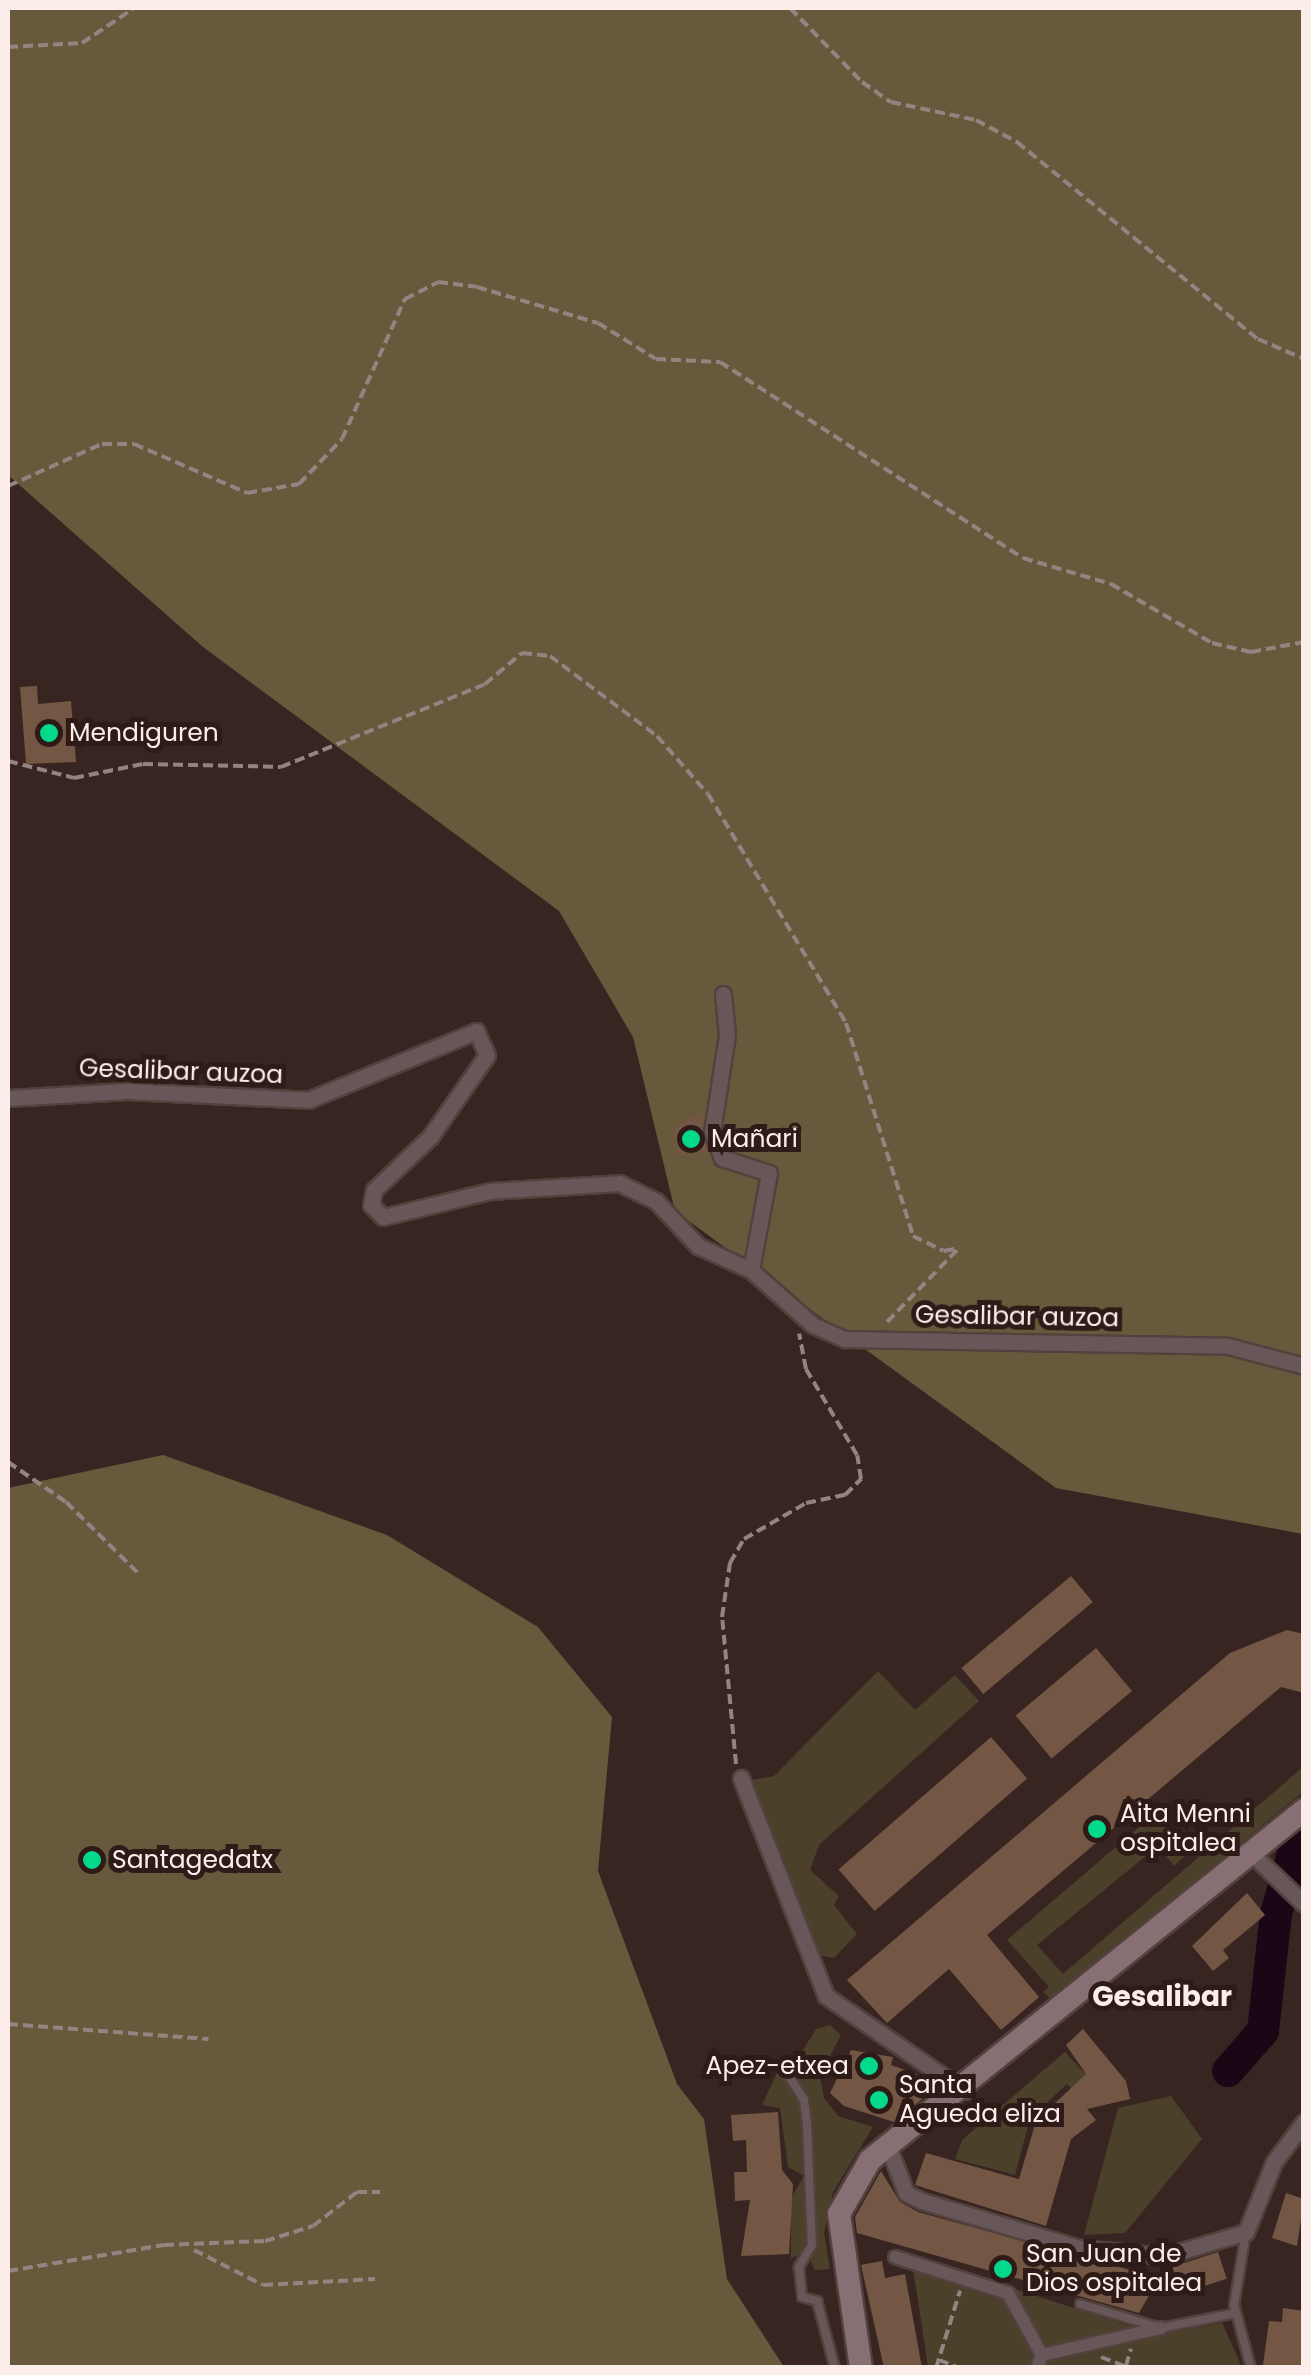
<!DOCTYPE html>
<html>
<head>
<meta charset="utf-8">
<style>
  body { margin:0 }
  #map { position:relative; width:1311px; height:2375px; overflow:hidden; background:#382521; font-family:Poppins,sans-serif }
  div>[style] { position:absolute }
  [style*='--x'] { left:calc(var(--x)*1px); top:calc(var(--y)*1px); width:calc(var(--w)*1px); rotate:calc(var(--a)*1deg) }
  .green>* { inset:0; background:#4b402a }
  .forest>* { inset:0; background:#68583c }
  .river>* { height:32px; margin:-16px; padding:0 16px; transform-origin:16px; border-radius:16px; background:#1c0615 }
  .building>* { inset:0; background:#735744; transform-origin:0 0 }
  .path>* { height:4px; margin-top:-2px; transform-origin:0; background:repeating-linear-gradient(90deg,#948380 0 10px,transparent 0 15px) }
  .roads { filter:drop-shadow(2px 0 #53413d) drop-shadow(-2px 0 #53413d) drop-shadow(0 2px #53413d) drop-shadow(0 -2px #53413d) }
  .service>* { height:8px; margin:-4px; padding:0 4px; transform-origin:4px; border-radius:4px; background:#675759 }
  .pedestrian>* { height:12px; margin:-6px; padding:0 6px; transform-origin:6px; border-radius:6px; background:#675759 }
  .minor>* { height:15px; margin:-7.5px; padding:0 7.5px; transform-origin:7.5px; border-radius:7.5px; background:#675759 }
  .secondary>* { height:22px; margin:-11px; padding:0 11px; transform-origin:11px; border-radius:11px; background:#886f73 }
  .dots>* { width:28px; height:28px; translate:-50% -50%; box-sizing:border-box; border:5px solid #2e1b17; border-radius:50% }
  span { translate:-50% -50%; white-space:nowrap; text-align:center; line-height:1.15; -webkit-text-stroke:10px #2e1b17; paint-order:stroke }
  .poi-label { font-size:25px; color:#faedea }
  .left { translate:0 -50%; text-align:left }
  .right { translate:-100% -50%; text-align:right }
  .street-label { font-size:25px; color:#faedea }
  .neighbourhood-label { font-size:28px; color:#faedea; font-weight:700 }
  .frame { position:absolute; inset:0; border:10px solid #faedea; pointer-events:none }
</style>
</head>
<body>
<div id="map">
  <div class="green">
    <div style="clip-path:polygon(878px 1671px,915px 1710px,955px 1675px,979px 1701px,819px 1845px,810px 1870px,839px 1896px,834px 1905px,857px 1934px,834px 1958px,817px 1955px,752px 1780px,774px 1776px)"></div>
    <div style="clip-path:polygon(1303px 1767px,1303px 1792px,1051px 1999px,1043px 1992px,1049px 1987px,1007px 1940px,1157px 1812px,1190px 1851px,1174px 1866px,1158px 1846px,1037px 1945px,1063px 1974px)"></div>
    <div style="clip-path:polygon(830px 2025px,841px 2035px,820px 2076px,824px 2098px,838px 2116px,873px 2127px,833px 2192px,824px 2233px,830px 2269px,815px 2270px,807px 2253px,791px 2258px,791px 2199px,804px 2176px,788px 2167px,780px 2108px,762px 2105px,777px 2073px,790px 2071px,816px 2029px)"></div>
    <div style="clip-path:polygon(1065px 2052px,1094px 2083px,1076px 2092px,1067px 2084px,1030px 2118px,1015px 2175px,955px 2159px,962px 2140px)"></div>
    <div style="clip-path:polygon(1171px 2096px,1202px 2139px,1125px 2233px,1084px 2235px,1118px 2108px)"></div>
    <div style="clip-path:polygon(911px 2255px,1157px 2335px,1222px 2323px,1242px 2367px,928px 2367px)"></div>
  </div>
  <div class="forest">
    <div style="clip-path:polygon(8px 8px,1303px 8px,1303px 1534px,1056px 1488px,675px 1211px,633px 1037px,559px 911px,203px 647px,8px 475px)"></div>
    <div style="clip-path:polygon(163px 1455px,387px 1535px,538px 1627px,612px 1717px,598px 1871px,677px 2084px,704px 2119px,727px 2279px,784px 2367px,8px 2367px,8px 1488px)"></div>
  </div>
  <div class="river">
    <div style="--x:1228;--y:2071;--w:53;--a:-48.8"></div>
    <div style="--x:1263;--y:2031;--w:118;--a:-83.7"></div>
    <div style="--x:1276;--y:1914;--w:59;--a:-74.3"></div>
    <div style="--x:1292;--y:1857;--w:16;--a:-43"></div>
  </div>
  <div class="building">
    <div style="clip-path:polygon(37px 686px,38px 704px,71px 701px,76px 762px,26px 764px,20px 687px)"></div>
    <div style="clip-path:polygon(701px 1113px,707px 1151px,679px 1156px,674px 1127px)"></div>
    <div style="left:1071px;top:1576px;width:34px;height:143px;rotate:50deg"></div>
    <div style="clip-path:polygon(1287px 1630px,1304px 1634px,1304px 1693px,1281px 1687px,987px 1935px,1039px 1997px,1001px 2030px,949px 1969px,887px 2023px,847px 1980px,1230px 1653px)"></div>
    <div style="left:1096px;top:1648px;width:56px;height:105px;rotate:50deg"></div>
    <div style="left:991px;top:1737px;width:55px;height:202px;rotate:49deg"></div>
    <div style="clip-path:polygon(1247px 1893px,1265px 1915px,1223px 1950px,1229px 1958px,1213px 1971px,1192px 1946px)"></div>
    <div style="clip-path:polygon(1083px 2029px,1126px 2081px,1130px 2099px,1087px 2109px,1096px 2120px,1071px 2139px,1046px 2226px,915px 2185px,926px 2153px,1019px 2179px,1036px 2121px,1086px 2074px,1066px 2045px)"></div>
    <div style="clip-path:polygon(851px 2050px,893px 2057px,891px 2065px,927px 2078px,921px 2100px,894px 2122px,844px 2106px,830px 2093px)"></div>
    <div style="clip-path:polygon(778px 2112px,782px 2170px,793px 2184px,789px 2254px,741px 2256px,750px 2200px,735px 2201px,734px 2172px,747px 2172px,746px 2140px,733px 2141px,731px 2115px)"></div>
    <div style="clip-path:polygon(881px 2171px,900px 2202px,918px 2212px,1159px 2278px,1139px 2313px,857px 2233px,855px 2217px)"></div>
    <div style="clip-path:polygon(1286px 2193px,1304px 2199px,1297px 2246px,1272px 2238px)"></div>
    <div style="left:1218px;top:2252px;width:28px;height:48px;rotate:72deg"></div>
    <div style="clip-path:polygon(882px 2261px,885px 2278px,905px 2274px,922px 2368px,884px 2368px,861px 2265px)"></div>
    <div style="clip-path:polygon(1283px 2308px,1304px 2311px,1304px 2368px,1263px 2365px,1269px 2321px,1282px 2322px)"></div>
  </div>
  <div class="path">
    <div style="--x:790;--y:8;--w:103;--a:45.8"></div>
    <div style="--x:862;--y:82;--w:35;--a:35"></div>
    <div style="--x:891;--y:102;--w:87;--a:12"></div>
    <div style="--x:976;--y:120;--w:47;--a:28.2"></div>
    <div style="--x:1017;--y:142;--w:311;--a:39.3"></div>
    <div style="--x:1258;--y:339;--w:50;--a:23.5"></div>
    <div style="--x:8;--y:47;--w:74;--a:-3.1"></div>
    <div style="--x:82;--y:43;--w:63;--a:-33.9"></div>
    <div style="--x:8;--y:486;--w:103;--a:-24.1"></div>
    <div style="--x:102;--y:444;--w:32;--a:0"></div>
    <div style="--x:134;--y:444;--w:123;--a:23.4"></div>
    <div style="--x:247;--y:493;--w:53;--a:-9.8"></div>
    <div style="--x:299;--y:484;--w:62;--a:-46.3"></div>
    <div style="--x:342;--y:439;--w:154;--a:-65.8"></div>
    <div style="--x:405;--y:299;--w:37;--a:-27"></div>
    <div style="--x:438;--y:282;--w:39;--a:7"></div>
    <div style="--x:477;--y:287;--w:126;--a:16.6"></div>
    <div style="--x:598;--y:323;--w:68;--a:31.8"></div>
    <div style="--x:656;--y:359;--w:64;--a:2.7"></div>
    <div style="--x:720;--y:362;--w:361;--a:32.9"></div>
    <div style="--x:1023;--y:558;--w:92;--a:16.5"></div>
    <div style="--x:1111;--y:584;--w:117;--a:30.3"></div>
    <div style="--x:1212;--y:643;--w:40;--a:13"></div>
    <div style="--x:1251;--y:652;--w:54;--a:-10.7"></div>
    <div style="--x:8;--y:761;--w:68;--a:14.4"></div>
    <div style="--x:74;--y:778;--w:70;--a:-11.5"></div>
    <div style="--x:143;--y:764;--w:138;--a:1.2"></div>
    <div style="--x:281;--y:767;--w:220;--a:-22.1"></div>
    <div style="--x:485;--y:684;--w:48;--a:-40"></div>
    <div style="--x:522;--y:653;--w:28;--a:6"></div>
    <div style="--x:550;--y:656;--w:134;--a:36.8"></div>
    <div style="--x:657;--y:736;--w:77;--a:48.7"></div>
    <div style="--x:708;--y:794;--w:267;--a:58.9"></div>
    <div style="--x:846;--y:1023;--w:223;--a:72.5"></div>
    <div style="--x:913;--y:1236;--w:34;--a:26"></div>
    <div style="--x:944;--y:1251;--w:15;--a:-11"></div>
    <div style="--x:887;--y:1322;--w:103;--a:-45.8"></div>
    <div style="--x:8;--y:1462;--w:70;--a:34.6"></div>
    <div style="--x:66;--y:1502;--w:101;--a:44.6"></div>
    <div style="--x:736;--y:1764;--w:148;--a:-95.4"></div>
    <div style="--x:722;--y:1617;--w:55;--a:-81.6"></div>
    <div style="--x:730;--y:1563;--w:28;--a:-60"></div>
    <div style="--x:744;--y:1539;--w:72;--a:-30.1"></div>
    <div style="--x:806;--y:1503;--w:40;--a:-12"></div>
    <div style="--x:845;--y:1495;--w:23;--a:-45"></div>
    <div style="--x:861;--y:1479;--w:24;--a:-99"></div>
    <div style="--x:857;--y:1455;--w:100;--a:-120.7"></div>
    <div style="--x:806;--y:1369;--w:36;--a:-101"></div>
    <div style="--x:8;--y:2024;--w:201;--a:4.3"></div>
    <div style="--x:194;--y:2250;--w:77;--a:26.9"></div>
    <div style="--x:263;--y:2285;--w:112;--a:-3.1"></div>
    <div style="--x:8;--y:2271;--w:158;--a:-9.5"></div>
    <div style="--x:164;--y:2245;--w:101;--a:-2.3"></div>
    <div style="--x:265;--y:2241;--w:50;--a:-17.4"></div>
    <div style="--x:313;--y:2226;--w:56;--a:-37.7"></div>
    <div style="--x:357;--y:2192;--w:23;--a:0"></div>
    <div style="--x:1101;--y:2357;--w:30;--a:21"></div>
    <div style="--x:939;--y:2360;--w:22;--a:21"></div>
    <div style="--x:1126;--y:2366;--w:18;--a:-74"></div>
    <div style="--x:936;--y:2368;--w:81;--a:-72.7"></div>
  </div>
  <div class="roads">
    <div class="service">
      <div style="--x:782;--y:2065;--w:41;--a:57.8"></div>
      <div style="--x:804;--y:2100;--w:26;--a:83"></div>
      <div style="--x:807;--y:2126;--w:119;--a:87.6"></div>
      <div style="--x:812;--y:2245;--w:26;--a:121"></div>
      <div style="--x:799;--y:2267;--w:30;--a:84"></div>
      <div style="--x:802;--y:2297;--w:16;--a:15"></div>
      <div style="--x:817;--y:2301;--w:69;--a:75"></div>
      <div style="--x:1246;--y:2232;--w:74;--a:99.3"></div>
      <div style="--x:1234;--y:2305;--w:65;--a:74.9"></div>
      <div style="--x:1080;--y:2304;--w:84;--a:16.5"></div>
      <div style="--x:1161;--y:2328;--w:76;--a:-11.3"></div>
    </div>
    <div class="pedestrian">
      <div style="--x:895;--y:2257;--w:119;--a:17.7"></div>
      <div style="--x:1008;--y:2293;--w:71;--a:61.3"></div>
      <div style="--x:1037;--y:2368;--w:14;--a:-69"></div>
      <div style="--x:1042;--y:2355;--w:122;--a:-12.8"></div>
    </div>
    <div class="minor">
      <div style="--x:723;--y:994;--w:41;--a:84.4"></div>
      <div style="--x:727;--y:1035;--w:98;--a:98.8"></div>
      <div style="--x:712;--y:1132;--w:28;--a:69"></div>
      <div style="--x:722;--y:1158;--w:49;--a:17.7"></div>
      <div style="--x:769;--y:1173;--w:99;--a:100.5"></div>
      <div style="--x:8;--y:1098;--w:119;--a:-3.4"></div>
      <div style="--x:127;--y:1091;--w:181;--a:2.8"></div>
      <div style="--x:308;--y:1100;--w:182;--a:-22.3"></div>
      <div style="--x:476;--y:1031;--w:26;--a:65"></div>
      <div style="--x:487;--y:1055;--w:100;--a:124.8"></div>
      <div style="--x:430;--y:1137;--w:77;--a:136.6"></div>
      <div style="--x:374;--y:1190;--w:15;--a:101"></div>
      <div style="--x:371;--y:1205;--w:17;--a:45"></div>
      <div style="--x:383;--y:1217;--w:110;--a:-13.7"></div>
      <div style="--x:490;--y:1191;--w:129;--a:-3.5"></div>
      <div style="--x:619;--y:1183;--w:41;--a:25.9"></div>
      <div style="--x:656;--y:1201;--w:62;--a:47"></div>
      <div style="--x:698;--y:1246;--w:58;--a:24.4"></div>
      <div style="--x:751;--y:1270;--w:83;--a:41.6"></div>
      <div style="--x:813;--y:1325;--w:35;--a:24"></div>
      <div style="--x:845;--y:1339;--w:383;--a:1"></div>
      <div style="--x:1228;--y:1346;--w:79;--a:14.7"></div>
      <div style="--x:741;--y:1778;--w:234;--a:68.7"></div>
      <div style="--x:826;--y:1996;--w:168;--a:34.4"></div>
      <div style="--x:1249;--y:1851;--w:76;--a:43.9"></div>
      <div style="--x:888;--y:2146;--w:50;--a:69"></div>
      <div style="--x:906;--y:2193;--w:18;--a:27"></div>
      <div style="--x:922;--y:2201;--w:165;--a:16.6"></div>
      <div style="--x:1080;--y:2248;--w:85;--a:5.4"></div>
      <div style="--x:1165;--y:2256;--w:84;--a:-16.5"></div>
      <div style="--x:1246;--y:2232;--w:75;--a:-68.2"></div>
      <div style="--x:1274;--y:2162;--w:50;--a:-53.1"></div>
    </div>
    <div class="secondary">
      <div style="--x:861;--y:2368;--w:156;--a:-98.1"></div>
      <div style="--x:839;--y:2214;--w:62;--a:-60.1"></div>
      <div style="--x:870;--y:2160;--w:558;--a:-38.88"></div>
    </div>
  </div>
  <div class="dots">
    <div style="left:49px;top:733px;background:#03d98b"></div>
    <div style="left:691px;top:1139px;background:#03d98b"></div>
    <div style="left:1097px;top:1829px;background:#03d98b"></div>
    <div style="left:92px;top:1860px;background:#03d98b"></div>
    <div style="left:869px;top:2066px;background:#03d98b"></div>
    <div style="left:879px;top:2100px;background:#03d98b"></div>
    <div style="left:1003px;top:2269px;background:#03d98b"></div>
  </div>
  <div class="poi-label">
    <span class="left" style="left:69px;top:733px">Mendiguren</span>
    <span class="left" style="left:711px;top:1139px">Mañari</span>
    <span class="left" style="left:1120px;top:1829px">Aita Menni<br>ospitalea</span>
    <span class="left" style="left:112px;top:1860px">Santagedatx</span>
    <span class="right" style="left:849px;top:2066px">Apez-etxea</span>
    <span class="left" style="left:899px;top:2100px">Santa<br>Agueda eliza</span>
    <span class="left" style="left:1026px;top:2269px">San Juan de<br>Dios ospitalea</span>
  </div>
  <div class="street-label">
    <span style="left:181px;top:1072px;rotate:2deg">Gesalibar auzoa</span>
    <span style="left:1017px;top:1317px;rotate:1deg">Gesalibar auzoa</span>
  </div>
  <div class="neighbourhood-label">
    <span style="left:1162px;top:1997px">Gesalibar</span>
  </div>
  <div class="frame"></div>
</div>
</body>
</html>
